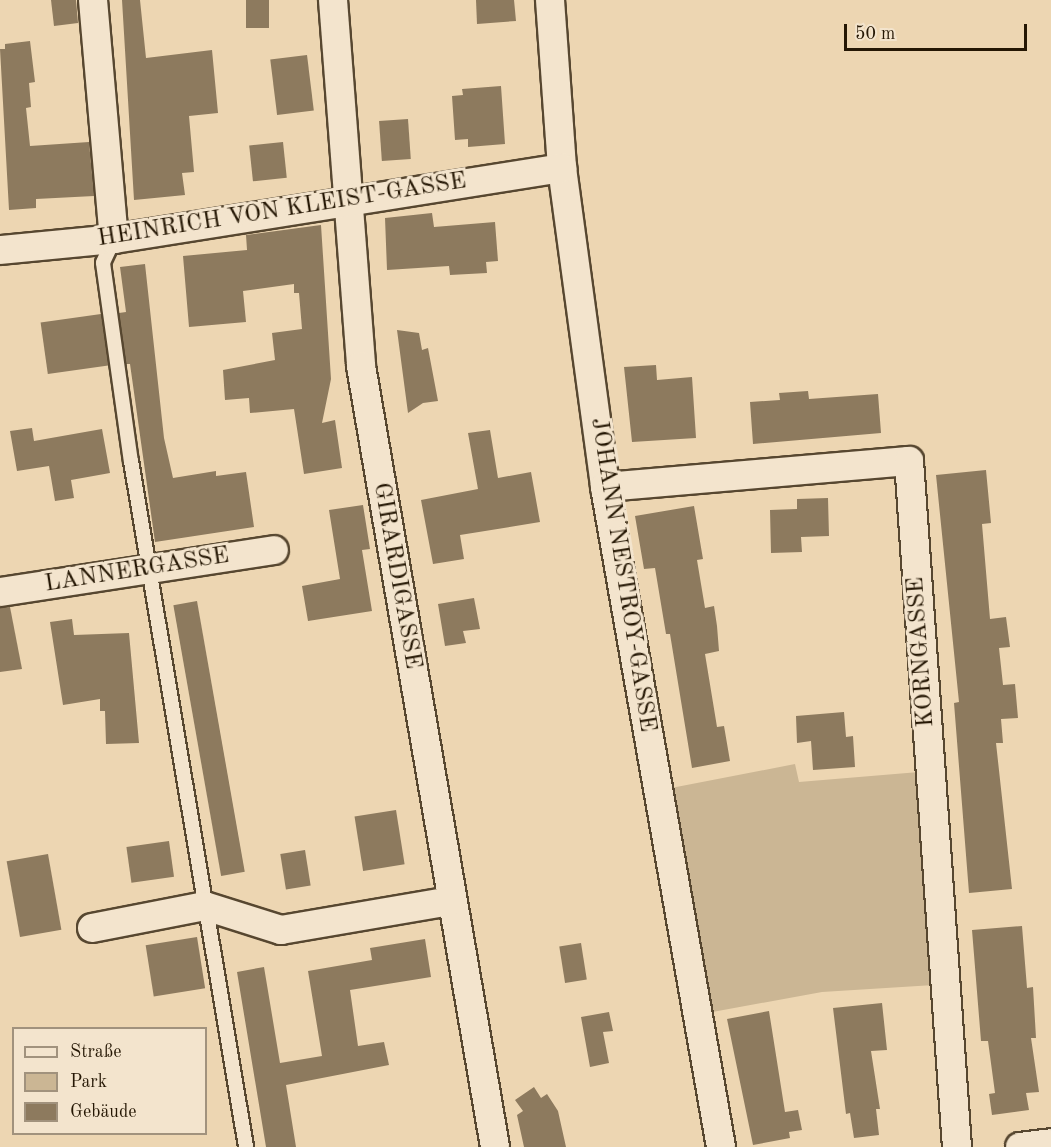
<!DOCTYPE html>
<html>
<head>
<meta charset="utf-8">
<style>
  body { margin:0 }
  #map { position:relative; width:1051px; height:1147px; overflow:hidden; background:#edd6b2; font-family:"Old Standard TT",serif }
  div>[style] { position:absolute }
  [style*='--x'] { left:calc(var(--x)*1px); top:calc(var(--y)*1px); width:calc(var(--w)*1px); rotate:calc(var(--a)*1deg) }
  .green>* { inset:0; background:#cbb694 }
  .building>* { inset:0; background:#8d7a5e; transform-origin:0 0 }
  .roads { filter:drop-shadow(2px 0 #574730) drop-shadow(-2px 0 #574730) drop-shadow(0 2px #574730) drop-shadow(0 -2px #574730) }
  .lane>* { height:14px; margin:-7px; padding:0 7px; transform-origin:7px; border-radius:7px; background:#f3e4cd }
  .street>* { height:28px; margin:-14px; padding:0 14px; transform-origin:14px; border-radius:14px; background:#f3e4cd }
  span { translate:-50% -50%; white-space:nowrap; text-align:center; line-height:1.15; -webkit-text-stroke:6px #f3e4cd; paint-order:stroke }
  .street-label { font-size:24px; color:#251704 }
  .legend { position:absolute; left:12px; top:1027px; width:195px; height:108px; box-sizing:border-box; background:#f3e4cd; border:2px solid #a1927d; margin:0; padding:8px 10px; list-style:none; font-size:18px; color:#251704 }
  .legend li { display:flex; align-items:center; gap:12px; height:30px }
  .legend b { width:30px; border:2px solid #a1927d }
  .scale { position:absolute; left:844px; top:24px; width:183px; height:27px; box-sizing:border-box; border:3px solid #251704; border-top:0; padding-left:8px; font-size:18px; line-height:21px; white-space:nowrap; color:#251704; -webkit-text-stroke:4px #f3e4cd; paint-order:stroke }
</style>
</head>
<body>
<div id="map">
  <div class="green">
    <div style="clip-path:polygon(795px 764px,799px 782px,919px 772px,934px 985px,822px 992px,707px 1013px,666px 789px)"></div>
  </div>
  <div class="building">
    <div style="clip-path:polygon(51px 0,76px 0,78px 23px,54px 26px)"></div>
    <div style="clip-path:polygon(122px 0,140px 0,146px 58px,212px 50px,218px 113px,189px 116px,194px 172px,182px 173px,185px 195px,134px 200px)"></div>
    <div style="left:246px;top:0;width:23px;height:28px"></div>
    <div style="clip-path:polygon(476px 0,514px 0,516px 21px,477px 24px)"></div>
    <div style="clip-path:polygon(30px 41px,35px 82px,29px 83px,31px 107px,26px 108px,30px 146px,89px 142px,94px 196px,36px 199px,36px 208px,9px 210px,0 49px,5px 49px,5px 44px)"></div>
    <div style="left:307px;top:55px;width:56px;height:37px;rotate:83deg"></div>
    <div style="clip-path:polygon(501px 86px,505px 144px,468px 147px,468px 139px,455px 140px,452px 96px,463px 95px,462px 89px)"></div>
    <div style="left:408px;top:119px;width:40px;height:29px;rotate:86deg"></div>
    <div style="left:283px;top:142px;width:36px;height:34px;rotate:84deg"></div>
    <div style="clip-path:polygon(432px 213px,434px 227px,495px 222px,498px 261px,486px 262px,487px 273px,450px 275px,449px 266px,387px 270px,385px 218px)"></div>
    <div style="clip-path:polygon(321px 225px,331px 379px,322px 423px,335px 420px,342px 468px,304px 474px,294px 409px,250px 413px,249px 398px,225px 400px,223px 370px,275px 360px,272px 333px,302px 329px,299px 293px,294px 293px,294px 284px,243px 291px,246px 322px,189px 327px,183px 256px,247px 250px,246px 235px)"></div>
    <div style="clip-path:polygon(145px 264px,164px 438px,173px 478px,216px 471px,216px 476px,246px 472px,254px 527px,155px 542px,130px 364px,126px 364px,119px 313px,126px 312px,120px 267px)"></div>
    <div style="left:101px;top:314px;width:52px;height:61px;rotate:82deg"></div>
    <div style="clip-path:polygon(397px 330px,419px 333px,422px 350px,428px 348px,438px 401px,423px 403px,408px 413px)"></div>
    <div style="clip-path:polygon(656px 365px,657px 380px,692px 377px,696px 438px,632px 442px,624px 367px)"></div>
    <div style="clip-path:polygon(808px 391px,809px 399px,878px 394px,881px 433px,753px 444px,750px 402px,780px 400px,779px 393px)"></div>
    <div style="clip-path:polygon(32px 428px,34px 441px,102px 429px,110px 473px,71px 480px,74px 498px,55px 501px,49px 466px,17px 471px,10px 431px)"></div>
    <div style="clip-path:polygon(490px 430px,498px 478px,531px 472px,540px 522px,460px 535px,464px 559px,433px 564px,421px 500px,478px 489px,468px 433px)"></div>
    <div style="clip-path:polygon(986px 470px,991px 523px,982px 524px,990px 619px,1006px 617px,1010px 647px,999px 648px,1003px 685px,1015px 684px,1018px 718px,1001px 719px,1003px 743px,996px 743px,1012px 889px,969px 893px,954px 703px,959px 702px,936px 475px)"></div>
    <div style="clip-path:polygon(828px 498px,829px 536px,801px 537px,802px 552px,771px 553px,770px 510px,797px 509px,797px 499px)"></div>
    <div style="clip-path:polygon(363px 505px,370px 549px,362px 550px,372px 611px,308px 621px,302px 586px,340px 579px,329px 510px)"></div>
    <div style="clip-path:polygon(694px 506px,703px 559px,697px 560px,705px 608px,714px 606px,717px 626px,719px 651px,705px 654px,717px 727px,724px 726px,730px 761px,692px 768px,670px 634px,666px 634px,655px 568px,644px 569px,635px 516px)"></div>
    <div style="clip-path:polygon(474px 598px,480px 629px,463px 631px,466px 643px,445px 646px,438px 604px)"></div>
    <div style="left:197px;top:601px;width:275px;height:24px;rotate:80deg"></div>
    <div style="clip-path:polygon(10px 607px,22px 669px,0 672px,0 608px)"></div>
    <div style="clip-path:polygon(72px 619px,74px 635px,129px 633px,139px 743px,106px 744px,105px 711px,100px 711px,100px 699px,63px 705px,50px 622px)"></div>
    <div style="clip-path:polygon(844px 712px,846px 737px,853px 736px,855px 767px,813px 770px,811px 741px,797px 743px,796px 716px)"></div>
    <div style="left:396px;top:810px;width:55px;height:42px;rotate:81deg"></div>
    <div style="left:169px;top:841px;width:36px;height:43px;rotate:82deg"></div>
    <div style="left:305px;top:850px;width:36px;height:25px;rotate:81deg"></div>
    <div style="left:48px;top:854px;width:77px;height:42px;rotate:80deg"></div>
    <div style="clip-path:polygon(1022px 926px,1027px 988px,1033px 987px,1036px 1038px,1031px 1038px,1039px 1092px,1026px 1093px,1029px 1110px,992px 1115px,989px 1094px,995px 1093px,988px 1041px,981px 1041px,972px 930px)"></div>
    <div style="left:197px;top:937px;width:52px;height:52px;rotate:81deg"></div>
    <div style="clip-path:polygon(425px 939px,431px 977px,350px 990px,358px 1046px,384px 1042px,389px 1065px,286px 1085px,296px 1147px,266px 1147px,237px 972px,264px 967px,280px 1063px,322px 1056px,308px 971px,372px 960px,370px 948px)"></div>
    <div style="left:581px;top:943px;width:37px;height:22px;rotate:81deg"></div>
    <div style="clip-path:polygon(882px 1003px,887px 1050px,871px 1051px,880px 1109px,876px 1109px,879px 1135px,854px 1138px,850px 1113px,846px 1114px,833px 1008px)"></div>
    <div style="clip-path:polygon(769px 1011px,785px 1112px,798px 1110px,802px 1130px,789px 1132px,790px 1138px,753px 1145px,727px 1019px)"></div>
    <div style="clip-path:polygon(609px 1012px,613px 1031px,603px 1032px,609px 1063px,590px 1067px,581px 1017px)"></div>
    <div style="clip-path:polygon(534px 1087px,541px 1098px,547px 1094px,558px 1111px,566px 1147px,524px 1147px,517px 1115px,523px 1111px,515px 1100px)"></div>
  </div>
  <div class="roads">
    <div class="lane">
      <div style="--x:114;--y:239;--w:26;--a:115"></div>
      <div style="--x:103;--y:263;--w:200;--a:82"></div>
      <div style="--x:131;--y:461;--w:696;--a:80.48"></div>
    </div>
    <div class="street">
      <div style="--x:93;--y:0;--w:240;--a:85"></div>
      <div style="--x:333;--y:0;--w:367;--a:85.6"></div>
      <div style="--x:361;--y:366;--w:792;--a:80.26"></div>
      <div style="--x:550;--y:0;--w:168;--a:85.9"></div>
      <div style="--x:562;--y:168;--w:322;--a:82.3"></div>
      <div style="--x:605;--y:487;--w:670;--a:80.03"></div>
      <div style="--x:0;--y:250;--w:115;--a:-5.5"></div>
      <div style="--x:114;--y:239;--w:454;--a:-9"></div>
      <div style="--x:605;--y:487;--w:305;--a:-4.9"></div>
      <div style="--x:909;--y:461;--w:688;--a:86"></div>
      <div style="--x:0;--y:592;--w:277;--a:-8.7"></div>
      <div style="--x:92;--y:928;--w:115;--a:-11"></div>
      <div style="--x:205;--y:906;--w:80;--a:17.5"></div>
      <div style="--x:281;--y:930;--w:172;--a:-9.7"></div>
      <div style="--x:1020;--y:1147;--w:31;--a:-7"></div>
    </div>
  </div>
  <div class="street-label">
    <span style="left:282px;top:211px;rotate:-9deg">HEINRICH VON KLEIST-GASSE</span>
    <span style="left:137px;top:571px;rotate:-9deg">LANNERGASSE</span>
    <span style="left:622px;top:575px;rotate:81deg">JOHANN NESTROY-GASSE</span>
    <span style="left:396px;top:576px;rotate:80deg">GIRARDIGASSE</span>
    <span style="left:922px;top:652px;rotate:-94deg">KORNGASSE</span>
  </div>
  <ul class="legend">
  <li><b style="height:8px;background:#f3e4cd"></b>Straße</li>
  <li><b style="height:16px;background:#cbb694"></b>Park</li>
  <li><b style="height:16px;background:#8d7a5e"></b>Gebäude</li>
  </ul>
  <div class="scale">50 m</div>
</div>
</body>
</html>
